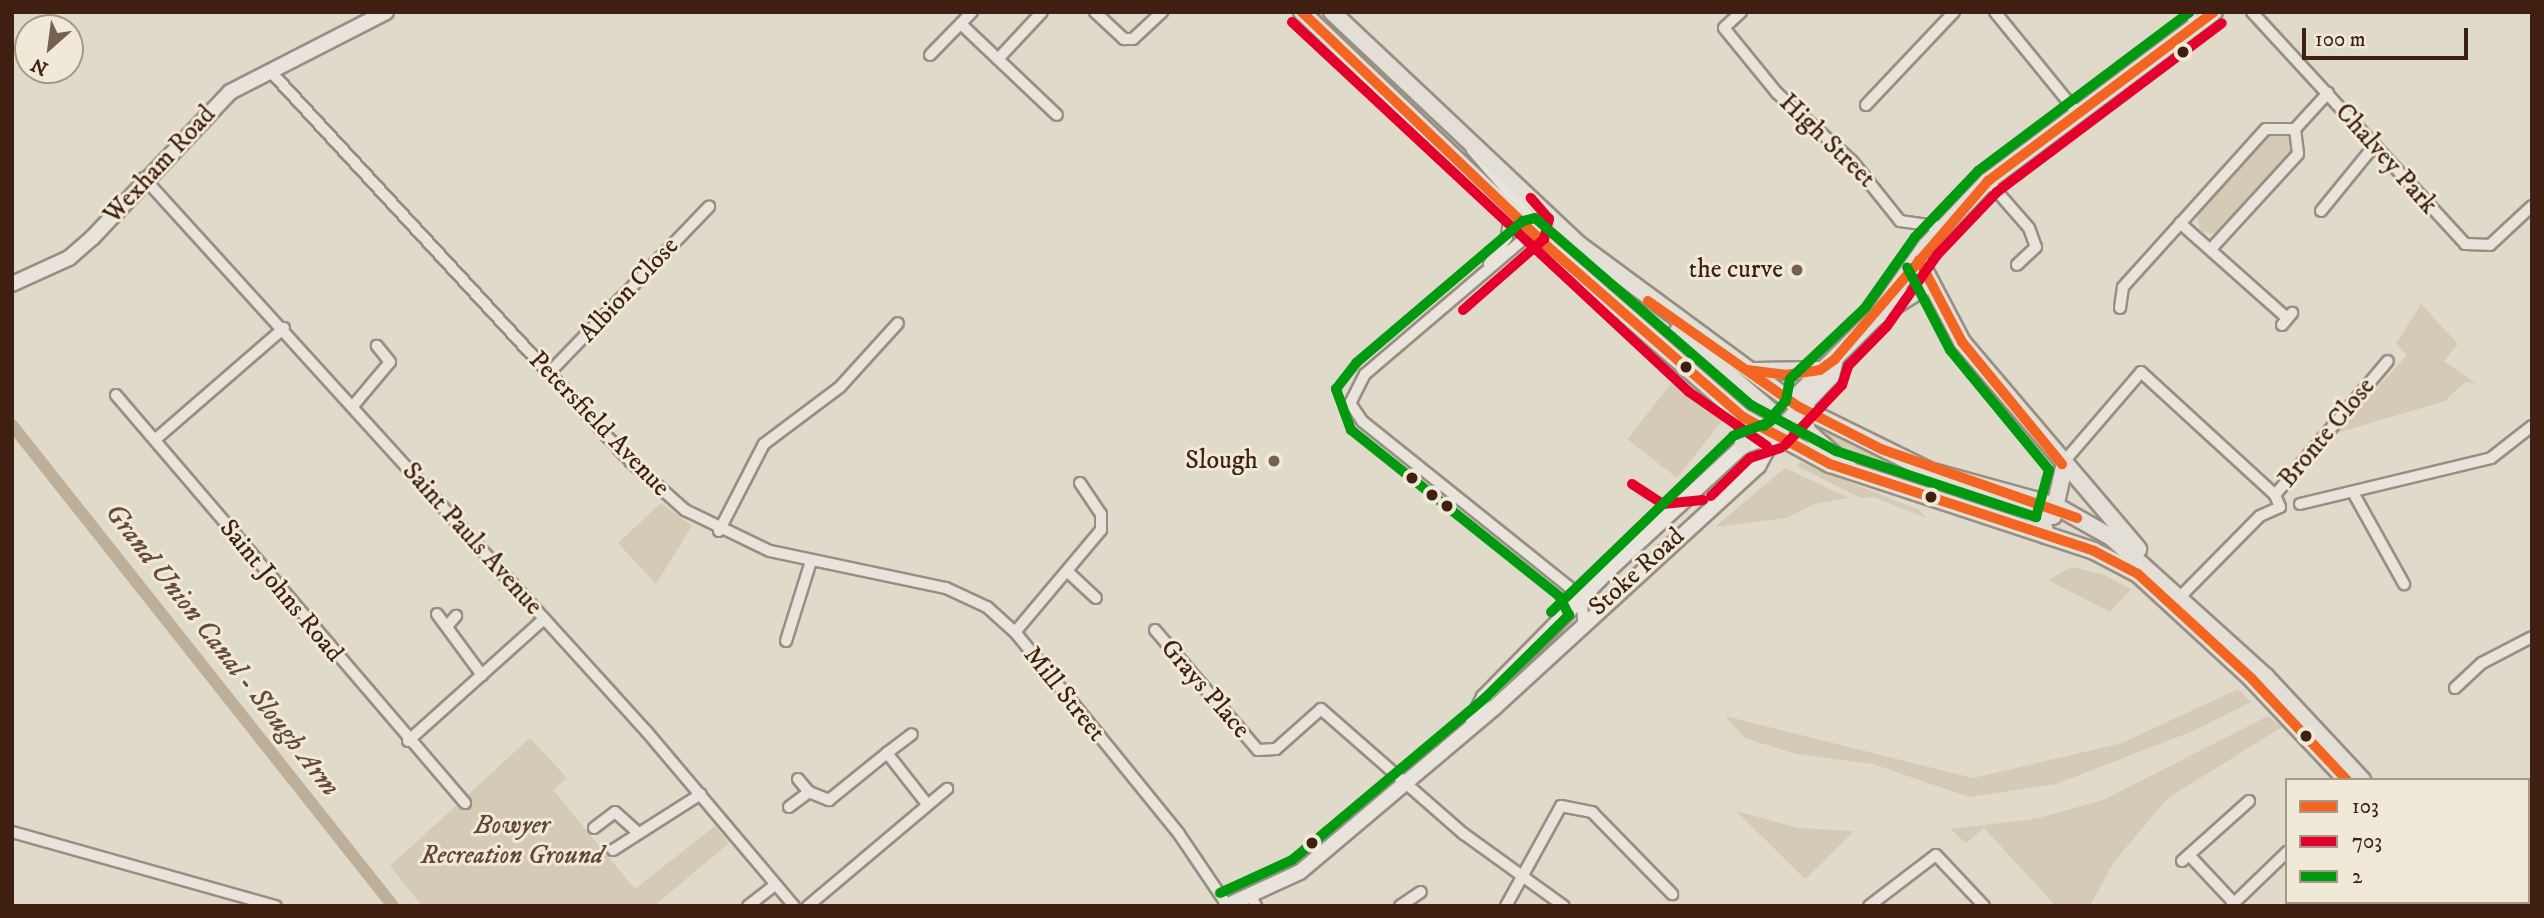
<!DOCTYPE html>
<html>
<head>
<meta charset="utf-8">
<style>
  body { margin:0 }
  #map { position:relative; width:2544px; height:918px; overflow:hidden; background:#e0daca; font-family:"IM FELL DW Pica",serif }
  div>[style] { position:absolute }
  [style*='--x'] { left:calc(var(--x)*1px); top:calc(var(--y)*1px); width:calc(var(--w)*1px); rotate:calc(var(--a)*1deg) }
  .green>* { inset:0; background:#d5cab5; transform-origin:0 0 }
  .canal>* { height:12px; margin:-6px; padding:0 6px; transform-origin:6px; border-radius:6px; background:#beaf99 }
  .roads { filter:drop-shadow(2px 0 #978f84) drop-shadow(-2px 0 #978f84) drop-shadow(0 2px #978f84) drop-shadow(0 -2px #978f84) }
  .street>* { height:10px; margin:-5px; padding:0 5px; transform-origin:5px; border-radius:5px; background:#e8e4dc }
  .secondary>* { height:14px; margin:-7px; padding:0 7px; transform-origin:7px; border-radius:7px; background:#e8e4dc }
  .primary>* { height:16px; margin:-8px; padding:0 8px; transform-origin:8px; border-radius:8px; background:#e3dfd6 }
  .bus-1>* { height:10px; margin:-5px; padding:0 5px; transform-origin:5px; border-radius:5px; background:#f26522 }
  .bus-2>* { height:10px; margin:-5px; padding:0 5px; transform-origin:5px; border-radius:5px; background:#e4002b }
  .bus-3>* { height:10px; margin:-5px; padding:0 5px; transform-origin:5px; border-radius:5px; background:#00990f }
  .dots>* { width:19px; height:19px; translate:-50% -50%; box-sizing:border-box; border:4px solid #f1e9d7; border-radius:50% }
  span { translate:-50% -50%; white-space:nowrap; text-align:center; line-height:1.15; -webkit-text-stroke:6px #f1e9d7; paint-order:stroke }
  .street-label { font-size:26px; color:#3f1f0f }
  .poi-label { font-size:26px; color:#3f1f0f }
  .right { translate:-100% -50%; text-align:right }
  .park-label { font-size:26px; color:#624634; font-style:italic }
  .water-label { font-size:28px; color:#664b38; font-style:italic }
  .frame { position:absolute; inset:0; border:14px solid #3f1f0f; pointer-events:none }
  .legend { position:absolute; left:2285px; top:778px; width:245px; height:126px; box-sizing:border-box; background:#f1e9d7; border:2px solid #aa9887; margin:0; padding:9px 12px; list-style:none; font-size:21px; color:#3f1f0f }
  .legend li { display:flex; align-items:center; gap:14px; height:35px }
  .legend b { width:35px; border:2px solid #aa9887 }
  .north { position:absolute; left:14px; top:14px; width:70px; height:70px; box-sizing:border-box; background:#f1e9d7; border:2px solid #aa9887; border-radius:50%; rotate:208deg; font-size:19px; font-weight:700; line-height:28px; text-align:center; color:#3f1f0f }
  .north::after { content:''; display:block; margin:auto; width:24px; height:32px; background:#776050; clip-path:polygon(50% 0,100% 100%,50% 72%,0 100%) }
  .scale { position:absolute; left:2302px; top:28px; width:166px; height:32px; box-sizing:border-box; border:4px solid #3f1f0f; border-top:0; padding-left:9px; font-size:21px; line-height:24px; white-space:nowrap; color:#3f1f0f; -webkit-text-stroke:5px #f1e9d7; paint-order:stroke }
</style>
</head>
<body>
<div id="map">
  <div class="green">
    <div style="clip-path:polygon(2281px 131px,2290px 135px,2292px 151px,2219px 234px,2201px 232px,2197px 216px,2270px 133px)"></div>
    <div style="clip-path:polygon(2421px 304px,2458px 344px,2444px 361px,2477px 384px,2465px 382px,2445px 401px,2337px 433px,2407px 355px,2396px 344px)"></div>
    <div style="left:1673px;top:381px;width:63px;height:74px;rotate:38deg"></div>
    <div style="clip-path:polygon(1828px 427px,1907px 469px,2017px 511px,2015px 516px,1845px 452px,1821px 438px)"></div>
    <div style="clip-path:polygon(1800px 462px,1919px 510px,1926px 518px,1874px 497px,1861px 498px,1797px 466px)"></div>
    <div style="clip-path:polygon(1785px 468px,1849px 498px,1814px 504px,1786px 518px,1715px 527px)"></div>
    <div style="clip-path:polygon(661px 503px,692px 526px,656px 584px,618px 543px)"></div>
    <div style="clip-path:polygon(2071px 567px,2102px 574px,2131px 589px,2110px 612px,2048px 580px)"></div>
    <div style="clip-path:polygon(2238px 689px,2251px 702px,2193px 731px,2056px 784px,1969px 797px,1873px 764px,1796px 754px,1745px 738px,1725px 716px,1973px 778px,2122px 743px)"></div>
    <div style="clip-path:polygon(2268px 716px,2282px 727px,2168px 798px,2113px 863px,2090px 906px,2056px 906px,1984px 828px,1966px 843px,1950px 829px,2035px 819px,2103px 800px)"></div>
    <div style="clip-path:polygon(530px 738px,567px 778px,553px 790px,635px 889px,715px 826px,729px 843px,654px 906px,422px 906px,390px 866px)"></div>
    <div style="clip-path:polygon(1736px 811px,1798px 828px,1854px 831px,1805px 879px)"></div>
  </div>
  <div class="canal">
    <div style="--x:12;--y:425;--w:614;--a:51.62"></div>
  </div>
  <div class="roads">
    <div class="street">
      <div style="--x:1095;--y:12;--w:40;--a:43"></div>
      <div style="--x:1124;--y:39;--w:9;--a:0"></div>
      <div style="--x:1133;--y:39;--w:40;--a:-43"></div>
      <div style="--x:1741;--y:12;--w:23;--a:137"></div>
      <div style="--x:1724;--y:28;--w:84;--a:50.8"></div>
      <div style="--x:1777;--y:93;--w:101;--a:42.2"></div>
      <div style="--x:1852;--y:161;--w:77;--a:51.3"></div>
      <div style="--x:1900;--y:221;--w:42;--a:8.1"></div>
      <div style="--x:1995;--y:12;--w:133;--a:50.8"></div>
      <div style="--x:2187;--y:12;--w:18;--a:47"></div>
      <div style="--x:2252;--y:12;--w:315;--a:47.4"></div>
      <div style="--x:2465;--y:244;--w:25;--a:2"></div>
      <div style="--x:2490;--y:245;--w:57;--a:-42.9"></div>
      <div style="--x:961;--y:24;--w:132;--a:43.5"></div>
      <div style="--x:930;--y:55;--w:60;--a:-45.7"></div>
      <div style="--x:998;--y:59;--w:64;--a:-46.9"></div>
      <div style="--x:272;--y:73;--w:528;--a:47.3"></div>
      <div style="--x:630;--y:461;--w:74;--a:41.7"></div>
      <div style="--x:685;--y:510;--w:94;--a:25.8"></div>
      <div style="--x:770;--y:551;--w:180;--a:11.9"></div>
      <div style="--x:946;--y:588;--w:45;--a:24.9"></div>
      <div style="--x:987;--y:607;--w:38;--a:42"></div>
      <div style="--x:1866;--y:105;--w:128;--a:-46.6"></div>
      <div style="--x:2295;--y:129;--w:49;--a:-47.5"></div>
      <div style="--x:1472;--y:150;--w:98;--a:49.1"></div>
      <div style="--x:1536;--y:224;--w:9;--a:117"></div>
      <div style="--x:1532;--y:232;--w:219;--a:139.6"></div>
      <div style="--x:1365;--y:374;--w:33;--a:117"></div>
      <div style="--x:1350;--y:403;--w:22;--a:56"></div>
      <div style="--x:1362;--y:421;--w:264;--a:38.7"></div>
      <div style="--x:1568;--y:586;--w:20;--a:45"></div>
      <div style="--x:1582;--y:600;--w:21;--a:87"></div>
      <div style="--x:144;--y:178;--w:748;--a:47.76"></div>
      <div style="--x:647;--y:732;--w:228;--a:49.8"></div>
      <div style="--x:1988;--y:181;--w:62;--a:48.9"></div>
      <div style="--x:2029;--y:228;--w:20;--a:70"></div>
      <div style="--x:2036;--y:247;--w:26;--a:137"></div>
      <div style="--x:2321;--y:211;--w:84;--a:-50.8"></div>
      <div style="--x:2180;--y:223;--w:143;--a:41.6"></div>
      <div style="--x:1489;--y:264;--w:32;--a:-56"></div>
      <div style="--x:1507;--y:237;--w:27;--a:-84"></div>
      <div style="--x:2120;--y:308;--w:21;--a:-82"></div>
      <div style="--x:2123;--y:287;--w:213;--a:-47.9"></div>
      <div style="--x:2266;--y:129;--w:29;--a:0"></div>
      <div style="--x:2295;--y:129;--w:25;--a:83"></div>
      <div style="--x:2298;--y:154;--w:129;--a:132.5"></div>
      <div style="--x:2282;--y:325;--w:16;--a:-50"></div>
      <div style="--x:549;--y:373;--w:231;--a:-46.1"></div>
      <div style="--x:116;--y:395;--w:537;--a:49.46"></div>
      <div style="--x:353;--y:406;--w:57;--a:-49.9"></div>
      <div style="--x:390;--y:362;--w:21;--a:-129"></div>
      <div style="--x:157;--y:438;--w:168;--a:-40.9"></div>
      <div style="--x:2062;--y:464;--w:121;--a:-49.3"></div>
      <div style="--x:2141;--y:372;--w:182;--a:42.5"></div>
      <div style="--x:1080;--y:483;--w:37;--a:56"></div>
      <div style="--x:1101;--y:514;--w:16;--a:90"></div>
      <div style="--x:1101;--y:530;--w:133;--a:130.1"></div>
      <div style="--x:1015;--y:632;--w:260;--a:50.9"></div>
      <div style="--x:1179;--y:834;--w:86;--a:55.9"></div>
      <div style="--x:2355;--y:496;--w:101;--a:60.9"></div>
      <div style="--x:2300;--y:504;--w:196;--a:-13.5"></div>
      <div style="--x:2491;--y:458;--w:52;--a:-38"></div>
      <div style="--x:719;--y:531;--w:98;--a:-62.7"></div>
      <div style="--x:764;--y:444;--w:95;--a:-36.9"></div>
      <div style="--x:840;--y:387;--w:86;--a:-47.8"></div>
      <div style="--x:1068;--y:572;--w:38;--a:43"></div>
      <div style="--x:2181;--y:596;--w:112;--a:-45.4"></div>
      <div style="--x:2260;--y:516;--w:22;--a:-24"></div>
      <div style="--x:2280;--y:507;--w:13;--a:-113"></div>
      <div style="--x:2275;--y:495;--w:175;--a:-49.9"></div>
      <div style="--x:437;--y:614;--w:76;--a:53.6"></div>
      <div style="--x:449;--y:624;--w:11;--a:-49"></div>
      <div style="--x:1155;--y:630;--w:158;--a:49.4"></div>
      <div style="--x:1258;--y:750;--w:18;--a:-3"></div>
      <div style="--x:1276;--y:749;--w:60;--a:-41.6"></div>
      <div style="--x:1321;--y:709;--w:190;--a:41.2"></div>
      <div style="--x:1464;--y:834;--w:123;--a:35.8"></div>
      <div style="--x:786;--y:641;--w:84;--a:-72.6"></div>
      <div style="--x:2455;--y:688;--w:37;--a:-43"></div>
      <div style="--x:2482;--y:663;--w:56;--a:-27.5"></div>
      <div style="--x:408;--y:741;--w:183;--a:-41.9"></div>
      <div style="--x:887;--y:753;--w:31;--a:-37"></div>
      <div style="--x:798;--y:779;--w:17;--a:50"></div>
      <div style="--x:789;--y:807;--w:25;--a:-37"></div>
      <div style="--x:809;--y:792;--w:22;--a:22"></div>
      <div style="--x:829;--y:800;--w:75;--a:-39"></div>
      <div style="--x:887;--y:753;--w:65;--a:51.9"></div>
      <div style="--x:594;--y:828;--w:26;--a:-37"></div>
      <div style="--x:615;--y:812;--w:30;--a:42"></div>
      <div style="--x:12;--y:832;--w:274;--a:15.7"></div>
      <div style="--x:613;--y:850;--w:104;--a:-32.5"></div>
      <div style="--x:2189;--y:855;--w:66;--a:46.8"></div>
      <div style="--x:2182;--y:861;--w:90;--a:-41.8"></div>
      <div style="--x:1250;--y:895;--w:13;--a:61"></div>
      <div style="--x:2330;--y:902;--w:5;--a:53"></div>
      <div style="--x:748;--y:906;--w:34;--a:-38"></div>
      <div style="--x:808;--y:906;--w:182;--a:-40.1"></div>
      <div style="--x:1400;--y:906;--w:25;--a:-34"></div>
      <div style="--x:1506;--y:906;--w:114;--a:-61.2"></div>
      <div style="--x:1561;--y:806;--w:32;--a:11"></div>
      <div style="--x:1592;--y:812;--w:115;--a:45.7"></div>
      <div style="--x:1869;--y:906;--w:84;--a:-37.3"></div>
      <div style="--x:1936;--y:855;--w:70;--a:46.7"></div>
      <div style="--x:2231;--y:906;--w:78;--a:-44"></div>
    </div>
    <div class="secondary">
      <div style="--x:12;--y:284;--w:63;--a:-24.5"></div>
      <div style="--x:69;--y:258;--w:32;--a:-41"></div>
      <div style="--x:93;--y:237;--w:199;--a:-46.6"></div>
      <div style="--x:230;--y:92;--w:175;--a:-27.1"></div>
      <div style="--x:1226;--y:906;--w:81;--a:-24.7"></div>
      <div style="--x:1300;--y:872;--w:255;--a:-40.2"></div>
      <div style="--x:1495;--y:707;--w:357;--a:-42.5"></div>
      <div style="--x:1758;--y:466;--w:35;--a:-61"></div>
      <div style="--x:1775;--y:435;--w:34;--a:161"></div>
      <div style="--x:1743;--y:446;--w:188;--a:137.2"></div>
      <div style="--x:1605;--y:574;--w:173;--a:134.5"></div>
      <div style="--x:1484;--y:697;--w:25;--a:116"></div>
    </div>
    <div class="primary">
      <div style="--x:1302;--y:12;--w:339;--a:43.7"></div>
      <div style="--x:1547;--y:246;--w:260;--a:41.1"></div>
      <div style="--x:1743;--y:417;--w:99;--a:28.4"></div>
      <div style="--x:1830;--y:464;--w:278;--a:18.2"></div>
      <div style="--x:2094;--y:551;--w:50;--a:27.6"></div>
      <div style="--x:2138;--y:574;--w:155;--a:42.6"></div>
      <div style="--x:2252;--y:679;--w:139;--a:46.8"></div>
      <div style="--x:1332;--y:12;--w:338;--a:43.3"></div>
      <div style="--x:1578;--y:244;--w:275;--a:36.4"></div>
      <div style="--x:1799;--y:407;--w:145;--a:26.2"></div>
      <div style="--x:1929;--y:471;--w:132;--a:15.4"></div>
      <div style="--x:2056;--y:506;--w:63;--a:29.4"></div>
      <div style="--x:2111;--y:537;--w:209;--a:42.1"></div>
      <div style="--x:2266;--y:677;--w:141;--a:47"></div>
      <div style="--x:1919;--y:260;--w:93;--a:62.3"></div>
      <div style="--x:1962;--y:342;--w:272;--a:49.6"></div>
      <div style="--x:1876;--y:317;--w:87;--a:-54.8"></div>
      <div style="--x:1926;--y:246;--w:90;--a:-46.4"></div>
      <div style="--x:1988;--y:181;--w:282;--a:-36.8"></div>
      <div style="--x:1678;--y:331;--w:123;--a:40.7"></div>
      <div style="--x:1771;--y:411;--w:24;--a:81"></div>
      <div style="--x:1753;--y:371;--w:67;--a:-0.9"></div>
      <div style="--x:1743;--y:417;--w:29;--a:90"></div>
      <div style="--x:1775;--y:435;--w:81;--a:-46.5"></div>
      <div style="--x:1831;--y:376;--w:17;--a:-77"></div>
      <div style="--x:1849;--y:468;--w:56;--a:-138.6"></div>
      <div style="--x:1807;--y:431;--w:38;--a:-102"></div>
      <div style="--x:1799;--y:394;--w:109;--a:-45"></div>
      <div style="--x:1876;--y:317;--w:61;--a:-31.6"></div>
      <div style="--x:1965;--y:486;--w:82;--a:22.2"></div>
      <div style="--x:2041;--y:517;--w:19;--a:74"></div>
      <div style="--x:2053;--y:516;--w:50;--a:-77.3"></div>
      <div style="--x:2461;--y:902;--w:5;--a:53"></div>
      <div style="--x:2483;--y:902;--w:6;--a:45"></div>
    </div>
  </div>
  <div class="bus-1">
    <div style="--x:1302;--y:12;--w:339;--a:43.7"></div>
    <div style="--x:1547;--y:246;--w:260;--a:41.1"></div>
    <div style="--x:1743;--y:417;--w:99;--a:28.4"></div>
    <div style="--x:1830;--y:464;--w:278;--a:18.2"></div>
    <div style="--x:2094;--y:551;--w:50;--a:27.6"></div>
    <div style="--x:2138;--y:574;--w:155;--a:42.6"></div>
    <div style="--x:2252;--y:679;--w:139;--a:46.8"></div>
    <div style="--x:1919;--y:260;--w:93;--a:62.3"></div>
    <div style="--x:1962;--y:342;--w:158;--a:50.7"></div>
    <div style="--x:1648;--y:301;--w:184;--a:35.1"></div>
    <div style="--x:1799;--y:407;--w:92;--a:27.1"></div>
    <div style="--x:1881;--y:449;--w:208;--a:19.4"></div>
    <div style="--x:1747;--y:370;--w:38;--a:7"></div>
    <div style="--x:1785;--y:375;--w:35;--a:-8"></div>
    <div style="--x:1820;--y:370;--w:19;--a:-36"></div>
    <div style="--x:1835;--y:359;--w:235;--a:-49.3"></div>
    <div style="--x:1988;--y:181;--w:282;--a:-36.8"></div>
  </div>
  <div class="bus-2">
    <div style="--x:1292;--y:22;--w:543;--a:42.98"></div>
    <div style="--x:1689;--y:392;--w:95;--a:34.7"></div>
    <div style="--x:1463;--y:310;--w:108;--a:-41.2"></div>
    <div style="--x:1544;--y:239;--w:21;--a:-76"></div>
    <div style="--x:1549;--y:219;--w:28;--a:-131"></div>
    <div style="--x:1785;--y:445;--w:83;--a:-46.5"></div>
    <div style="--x:1842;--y:385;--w:20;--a:-72"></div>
    <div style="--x:1848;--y:366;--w:56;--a:-45.7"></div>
    <div style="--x:1887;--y:326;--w:87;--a:-54.8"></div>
    <div style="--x:1937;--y:255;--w:87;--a:-46.4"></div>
    <div style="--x:1997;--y:192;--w:281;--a:-36.9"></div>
    <div style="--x:1632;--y:484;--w:37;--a:33"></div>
    <div style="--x:1663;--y:504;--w:40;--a:-5.7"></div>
    <div style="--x:1711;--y:496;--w:54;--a:-44.3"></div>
    <div style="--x:1750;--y:458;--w:32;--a:-18"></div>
  </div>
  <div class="bus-3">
    <div style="--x:1764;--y:426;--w:33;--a:-49"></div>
    <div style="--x:1786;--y:401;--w:22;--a:-80"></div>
    <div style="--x:1790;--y:379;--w:103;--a:-43.4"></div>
    <div style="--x:1865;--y:308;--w:87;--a:-54.8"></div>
    <div style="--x:1915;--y:237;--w:91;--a:-46.3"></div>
    <div style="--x:1978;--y:171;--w:265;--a:-36.9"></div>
    <div style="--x:1551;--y:612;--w:253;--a:-44"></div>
    <div style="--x:1733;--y:436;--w:40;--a:-21"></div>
    <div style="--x:1220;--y:893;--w:79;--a:-24.6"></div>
    <div style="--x:1292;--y:860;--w:253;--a:-40"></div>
    <div style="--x:1486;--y:697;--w:117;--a:-44.7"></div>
    <div style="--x:1569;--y:615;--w:21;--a:-118"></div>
    <div style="--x:1559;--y:596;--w:266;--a:-141.4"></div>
    <div style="--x:1351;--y:430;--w:44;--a:-110.1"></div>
    <div style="--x:1336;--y:389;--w:33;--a:-52"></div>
    <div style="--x:1356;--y:363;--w:219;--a:-40.4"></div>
    <div style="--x:1523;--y:221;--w:12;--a:-14"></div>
    <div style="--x:1535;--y:218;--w:286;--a:40.9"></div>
    <div style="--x:1751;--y:405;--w:97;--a:28.4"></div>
    <div style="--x:1836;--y:451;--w:211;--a:18.3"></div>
    <div style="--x:2036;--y:517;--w:49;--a:-74.5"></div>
    <div style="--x:2049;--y:470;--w:156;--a:-129.5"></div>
    <div style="--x:1950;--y:350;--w:93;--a:-117.4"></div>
  </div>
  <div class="dots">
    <div style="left:2183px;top:52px;background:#3f1f0f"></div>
    <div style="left:1797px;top:270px;background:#776050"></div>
    <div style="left:1686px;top:367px;background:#3f1f0f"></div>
    <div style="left:1274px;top:461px;background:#776050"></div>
    <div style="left:1412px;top:478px;background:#3f1f0f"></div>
    <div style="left:1432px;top:495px;background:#3f1f0f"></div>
    <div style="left:1931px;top:497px;background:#3f1f0f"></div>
    <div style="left:1447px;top:506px;background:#3f1f0f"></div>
    <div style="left:2306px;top:736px;background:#3f1f0f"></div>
    <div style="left:1312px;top:843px;background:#3f1f0f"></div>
  </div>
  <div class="street-label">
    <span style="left:1827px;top:141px;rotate:44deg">High Street</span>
    <span style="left:2386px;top:159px;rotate:48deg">Chalvey Park</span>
    <span style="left:160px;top:165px;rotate:-47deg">Wexham Road</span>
    <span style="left:629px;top:290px;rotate:-47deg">Albion Close</span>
    <span style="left:599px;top:424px;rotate:46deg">Petersfield Avenue</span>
    <span style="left:2327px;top:433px;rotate:-50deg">Bronte Close</span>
    <span style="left:472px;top:539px;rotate:48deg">Saint Pauls Avenue</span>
    <span style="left:1637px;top:572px;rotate:-42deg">Stoke Road</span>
    <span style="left:281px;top:591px;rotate:50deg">Saint Johns Road</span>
    <span style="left:1205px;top:689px;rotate:49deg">Grays Place</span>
    <span style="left:1064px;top:694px;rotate:51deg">Mill Street</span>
  </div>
  <div class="poi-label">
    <span class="right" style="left:1783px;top:270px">the curve</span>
    <span class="right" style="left:1258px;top:461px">Slough</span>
  </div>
  <div class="park-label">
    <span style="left:512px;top:841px">Bowyer<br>Recreation Ground</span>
  </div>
  <div class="water-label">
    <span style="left:222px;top:650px;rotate:52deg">Grand Union Canal - Slough Arm</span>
  </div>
  <div class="frame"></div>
  <ul class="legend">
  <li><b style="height:9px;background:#f26522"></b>103</li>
  <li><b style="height:9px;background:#e4002b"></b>703</li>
  <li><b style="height:9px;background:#00990f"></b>2</li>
  </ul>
  <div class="north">N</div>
  <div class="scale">100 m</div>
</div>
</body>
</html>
